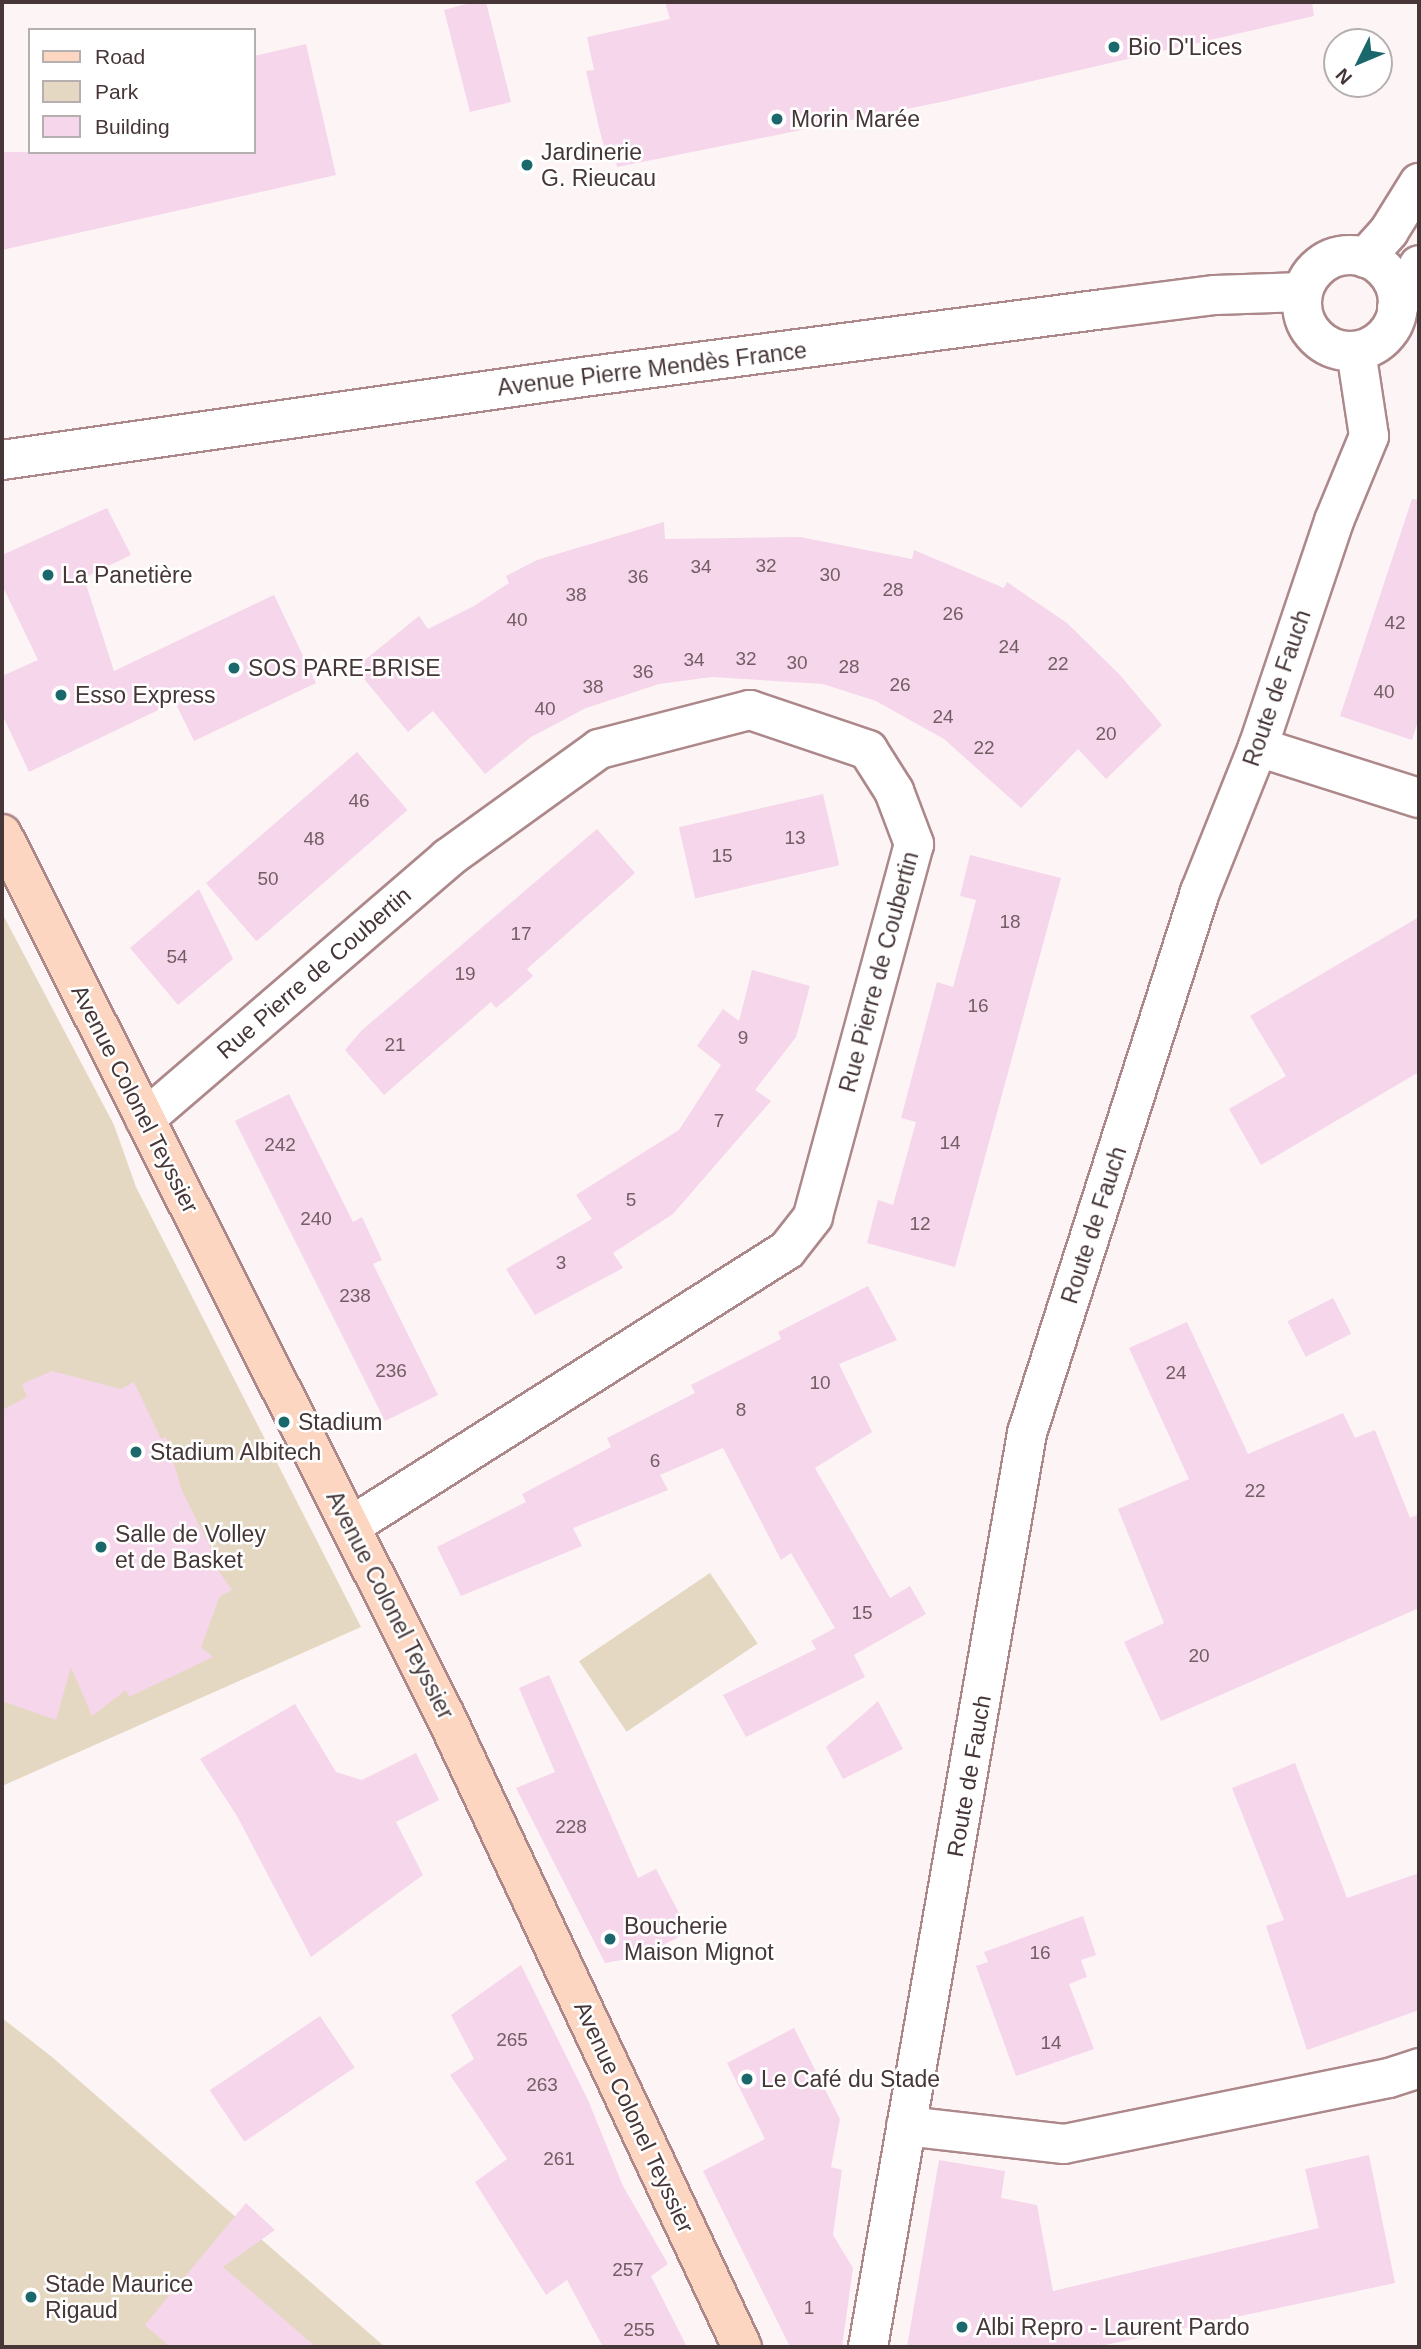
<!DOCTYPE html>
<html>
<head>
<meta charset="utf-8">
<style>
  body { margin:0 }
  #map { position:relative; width:1421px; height:2349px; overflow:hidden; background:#fdf4f5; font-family:Helvetica,sans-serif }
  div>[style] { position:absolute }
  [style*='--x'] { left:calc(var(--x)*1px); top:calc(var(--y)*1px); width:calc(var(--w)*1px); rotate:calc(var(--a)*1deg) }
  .green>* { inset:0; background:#e5d8c2; transform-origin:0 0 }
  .building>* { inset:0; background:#f6d6eb; transform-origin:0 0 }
  .roads { filter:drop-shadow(2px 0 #ad888b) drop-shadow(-2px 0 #ad888b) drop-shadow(0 2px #ad888b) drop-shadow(0 -2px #ad888b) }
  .minor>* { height:38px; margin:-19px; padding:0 19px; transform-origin:19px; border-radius:19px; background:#fff }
  .tertiary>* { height:38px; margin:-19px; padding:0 19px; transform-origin:19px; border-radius:19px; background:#fff }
  .tertiary>.ring { margin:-19px; padding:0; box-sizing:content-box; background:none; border:38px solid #fff; border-radius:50% }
  .secondary>* { height:38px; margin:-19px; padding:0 19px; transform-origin:19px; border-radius:19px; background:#fcd6c0 }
  .dots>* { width:19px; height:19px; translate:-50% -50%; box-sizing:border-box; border:4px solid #fff; border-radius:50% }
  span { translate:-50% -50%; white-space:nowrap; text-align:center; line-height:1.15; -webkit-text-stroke:5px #fff; paint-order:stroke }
  .number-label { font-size:19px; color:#725e64 }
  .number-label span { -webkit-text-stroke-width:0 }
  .poi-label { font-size:23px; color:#463637 }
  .left { translate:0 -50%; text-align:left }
  .street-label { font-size:23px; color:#463637 }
  .frame { position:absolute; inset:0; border:4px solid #463637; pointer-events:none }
  .legend { position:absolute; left:28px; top:28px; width:228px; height:126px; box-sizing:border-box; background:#fff; border:2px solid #b5afaf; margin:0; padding:9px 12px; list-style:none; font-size:21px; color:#463637 }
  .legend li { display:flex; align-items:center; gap:14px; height:35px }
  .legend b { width:35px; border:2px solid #b5afaf }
  .north { position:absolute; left:1323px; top:28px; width:70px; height:70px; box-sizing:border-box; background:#fff; border:2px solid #b5afaf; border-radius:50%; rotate:227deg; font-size:19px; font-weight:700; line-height:28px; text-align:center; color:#463637 }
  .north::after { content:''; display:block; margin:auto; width:24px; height:32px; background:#1a686c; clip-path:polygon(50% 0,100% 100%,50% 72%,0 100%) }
</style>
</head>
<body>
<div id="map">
  <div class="green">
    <div style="clip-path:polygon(2px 913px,114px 1125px,136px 1187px,361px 1627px,2px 1786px)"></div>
    <div style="left:710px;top:1573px;width:85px;height:158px;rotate:56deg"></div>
    <div style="clip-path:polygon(2px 2018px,52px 2057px,385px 2347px,2px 2347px)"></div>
  </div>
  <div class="building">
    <div style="clip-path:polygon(474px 2px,486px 2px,511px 102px,470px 112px,444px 10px)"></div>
    <div style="clip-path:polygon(665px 2px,1312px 2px,1314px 16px,946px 101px,617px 167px,612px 144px,604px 146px,600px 132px,586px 71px,594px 70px,587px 37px,670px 19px)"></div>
    <div style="clip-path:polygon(306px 44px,336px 175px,2px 250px,2px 152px,254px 152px,254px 56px)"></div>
    <div style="clip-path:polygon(1412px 499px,1419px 500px,1419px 718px,1412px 740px,1340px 716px)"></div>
    <div style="clip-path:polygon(107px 508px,131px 555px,84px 578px,114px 671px,274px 595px,316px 683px,194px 741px,175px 702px,29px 772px,2px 714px,2px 676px,38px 660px,2px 585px,2px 555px)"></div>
    <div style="clip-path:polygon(664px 522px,665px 539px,800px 537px,912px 559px,914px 550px,1004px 588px,1007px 582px,1067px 623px,1120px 675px,1162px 725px,1106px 779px,1078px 749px,1021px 808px,944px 739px,876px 701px,823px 684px,712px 677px,659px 684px,586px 708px,531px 737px,485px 774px,433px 711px,408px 732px,355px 668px,419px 616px,428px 629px,474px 606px,509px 583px,506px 576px,537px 560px)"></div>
    <div style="left:357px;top:752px;width:77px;height:200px;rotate:49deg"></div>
    <div style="left:823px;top:794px;width:73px;height:148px;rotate:77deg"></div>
    <div style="clip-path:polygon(597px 829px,635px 873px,527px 969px,533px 976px,515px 992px,496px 1008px,491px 1002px,384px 1095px,345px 1050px,361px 1031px)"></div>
    <div style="clip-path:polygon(970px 855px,1061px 878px,955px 1267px,867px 1243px,878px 1200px,893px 1205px,916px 1122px,901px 1118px,937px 982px,953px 987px,965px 943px,976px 900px,960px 896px)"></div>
    <div style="clip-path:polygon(199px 889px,233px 959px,178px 1005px,130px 948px)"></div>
    <div style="clip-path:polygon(1419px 917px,1419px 1072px,1261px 1165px,1229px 1109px,1286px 1076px,1250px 1016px)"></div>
    <div style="clip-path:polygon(752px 970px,810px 986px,796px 1037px,755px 1090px,771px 1101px,673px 1214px,613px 1253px,623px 1268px,535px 1315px,506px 1269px,592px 1219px,576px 1195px,679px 1130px,721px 1065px,697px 1046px,723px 1009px,739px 1021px)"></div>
    <div style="clip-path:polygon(289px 1094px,353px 1222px,362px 1217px,382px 1260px,373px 1264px,438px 1395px,385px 1421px,235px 1121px)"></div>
    <div style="clip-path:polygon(868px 1286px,897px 1340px,839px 1364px,872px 1432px,815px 1468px,890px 1598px,910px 1586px,926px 1614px,854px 1655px,865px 1677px,746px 1737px,723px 1695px,816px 1649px,811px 1641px,835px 1628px,791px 1553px,781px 1560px,723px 1448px,660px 1475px,668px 1490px,573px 1528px,582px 1546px,461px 1596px,437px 1547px,526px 1502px,522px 1494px,611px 1447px,607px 1438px,695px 1393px,691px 1385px,781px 1339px,778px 1332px)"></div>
    <div style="left:1333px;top:1298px;width:40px;height:51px;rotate:63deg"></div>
    <div style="clip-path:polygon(1187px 1322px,1248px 1454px,1343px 1413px,1355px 1438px,1375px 1430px,1410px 1518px,1419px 1514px,1419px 1608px,1161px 1721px,1124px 1642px,1164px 1623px,1118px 1509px,1189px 1479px,1129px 1348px)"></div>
    <div style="clip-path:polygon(52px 1371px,121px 1389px,134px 1382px,161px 1439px,166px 1437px,182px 1491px,217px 1561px,213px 1563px,232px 1590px,220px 1596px,201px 1647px,213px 1657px,129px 1697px,126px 1690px,92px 1716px,71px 1667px,56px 1720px,2px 1701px,2px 1410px,27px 1397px,22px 1384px)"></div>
    <div style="clip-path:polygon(549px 1675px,638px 1878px,656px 1869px,689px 1932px,665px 1944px,669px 1951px,605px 1963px,516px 1788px,555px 1772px,519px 1688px)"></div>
    <div style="clip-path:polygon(878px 1701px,903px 1749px,843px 1779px,826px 1747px)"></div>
    <div style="clip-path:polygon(295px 1704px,336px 1772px,362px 1780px,416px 1753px,439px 1800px,396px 1822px,423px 1875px,311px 1957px,237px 1816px,200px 1759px)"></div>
    <div style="clip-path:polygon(1295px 1763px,1347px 1898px,1419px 1873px,1419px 2010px,1307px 2050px,1266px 1926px,1284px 1920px,1232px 1788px)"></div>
    <div style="clip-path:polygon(1083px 1916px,1096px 1955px,1081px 1960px,1087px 1977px,1069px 1984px,1094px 2049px,1016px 2076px,976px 1966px,988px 1962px,984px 1952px)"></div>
    <div style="clip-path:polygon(521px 1965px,588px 2100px,623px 2186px,668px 2264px,651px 2276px,687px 2347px,603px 2347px,567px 2280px,546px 2295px,475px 2182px,507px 2159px,450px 2075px,474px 2059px,451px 2015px)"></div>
    <div style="left:320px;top:2016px;width:62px;height:133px;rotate:56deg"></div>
    <div style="clip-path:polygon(794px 2028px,840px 2119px,831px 2167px,842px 2170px,833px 2235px,853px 2268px,842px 2347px,790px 2347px,703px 2171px,765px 2139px,727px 2063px)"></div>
    <div style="clip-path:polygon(1369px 2155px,1395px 2283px,1096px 2347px,907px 2347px,939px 2160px,1005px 2171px,1001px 2198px,1037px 2205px,1053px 2291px,1319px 2228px,1305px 2169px)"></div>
    <div style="clip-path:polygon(246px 2203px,275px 2230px,223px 2267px,316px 2347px,170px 2347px,145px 2325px)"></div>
  </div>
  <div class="roads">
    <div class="minor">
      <div style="--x:1258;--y:747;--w:169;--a:17.6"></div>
      <div style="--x:145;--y:1119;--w:400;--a:-40.7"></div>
      <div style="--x:448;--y:858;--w:186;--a:-35.8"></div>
      <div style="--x:599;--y:749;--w:156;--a:-14.5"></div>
      <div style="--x:750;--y:710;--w:125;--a:18.7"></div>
      <div style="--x:868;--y:750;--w:49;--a:57.6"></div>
      <div style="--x:894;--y:791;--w:57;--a:69.3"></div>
      <div style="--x:914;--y:844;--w:386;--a:105.2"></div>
      <div style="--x:813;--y:1217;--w:42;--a:128.2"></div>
      <div style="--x:787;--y:1250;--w:516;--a:147.67"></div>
      <div style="--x:906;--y:2126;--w:159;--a:6.5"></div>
      <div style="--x:1064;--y:2144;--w:332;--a:-11.5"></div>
      <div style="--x:1389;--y:2078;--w:32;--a:-18"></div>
    </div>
    <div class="tertiary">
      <div class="ring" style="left:1302px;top:255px;width:58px;height:58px"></div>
      <div style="--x:1365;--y:258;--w:36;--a:-48"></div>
      <div style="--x:1389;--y:231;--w:57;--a:-58"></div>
      <div style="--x:1397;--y:308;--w:48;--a:-62.9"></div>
      <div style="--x:2;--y:460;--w:587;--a:-8.13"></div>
      <div style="--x:583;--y:377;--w:525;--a:-7.44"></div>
      <div style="--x:1104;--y:309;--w:112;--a:-7.2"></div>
      <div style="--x:1215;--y:295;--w:88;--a:-2"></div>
      <div style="--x:868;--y:2347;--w:928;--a:-80.13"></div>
      <div style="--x:1027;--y:1433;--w:568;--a:-72.27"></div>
      <div style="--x:1200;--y:892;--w:156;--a:-68.2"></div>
      <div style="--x:1258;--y:747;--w:238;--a:-71.4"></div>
      <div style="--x:1334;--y:521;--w:92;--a:-67.6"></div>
      <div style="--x:1369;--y:436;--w:86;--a:-98.7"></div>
    </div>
    <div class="secondary">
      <div style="--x:2;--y:834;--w:986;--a:63.31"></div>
      <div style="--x:445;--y:1715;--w:698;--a:64.83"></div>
    </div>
  </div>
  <div class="dots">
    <div style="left:1114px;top:47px;background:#1a686c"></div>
    <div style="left:777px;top:119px;background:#1a686c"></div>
    <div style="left:527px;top:165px;background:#1a686c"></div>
    <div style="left:48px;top:575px;background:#1a686c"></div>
    <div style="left:234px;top:668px;background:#1a686c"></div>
    <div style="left:61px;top:695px;background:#1a686c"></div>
    <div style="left:284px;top:1422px;background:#1a686c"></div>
    <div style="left:136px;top:1452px;background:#1a686c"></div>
    <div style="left:101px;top:1547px;background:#1a686c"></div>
    <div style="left:610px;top:1939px;background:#1a686c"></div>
    <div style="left:747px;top:2079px;background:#1a686c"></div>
    <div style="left:31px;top:2297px;background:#1a686c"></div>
    <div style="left:962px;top:2327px;background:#1a686c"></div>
  </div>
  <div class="number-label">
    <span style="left:766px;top:566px">32</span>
    <span style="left:701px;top:567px">34</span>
    <span style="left:830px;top:575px">30</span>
    <span style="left:638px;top:577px">36</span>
    <span style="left:893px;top:590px">28</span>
    <span style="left:576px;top:595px">38</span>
    <span style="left:953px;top:614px">26</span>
    <span style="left:517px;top:620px">40</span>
    <span style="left:1395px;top:623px">42</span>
    <span style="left:1009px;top:647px">24</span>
    <span style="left:746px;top:659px">32</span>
    <span style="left:694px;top:660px">34</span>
    <span style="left:797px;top:663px">30</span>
    <span style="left:1058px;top:664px">22</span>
    <span style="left:849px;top:667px">28</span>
    <span style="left:643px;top:672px">36</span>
    <span style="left:900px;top:685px">26</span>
    <span style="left:593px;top:687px">38</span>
    <span style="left:1384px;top:692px">40</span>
    <span style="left:545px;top:709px">40</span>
    <span style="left:943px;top:717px">24</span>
    <span style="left:1106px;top:734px">20</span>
    <span style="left:984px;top:748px">22</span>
    <span style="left:359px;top:801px">46</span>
    <span style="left:795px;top:838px">13</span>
    <span style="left:314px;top:839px">48</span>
    <span style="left:722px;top:856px">15</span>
    <span style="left:268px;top:879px">50</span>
    <span style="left:1010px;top:922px">18</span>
    <span style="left:521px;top:934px">17</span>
    <span style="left:177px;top:957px">54</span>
    <span style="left:465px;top:974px">19</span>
    <span style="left:978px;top:1006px">16</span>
    <span style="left:743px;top:1038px">9</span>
    <span style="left:395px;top:1045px">21</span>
    <span style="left:719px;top:1121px">7</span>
    <span style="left:950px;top:1143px">14</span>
    <span style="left:280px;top:1145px">242</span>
    <span style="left:631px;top:1200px">5</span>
    <span style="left:316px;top:1219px">240</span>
    <span style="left:920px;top:1224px">12</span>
    <span style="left:561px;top:1263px">3</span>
    <span style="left:355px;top:1296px">238</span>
    <span style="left:391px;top:1371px">236</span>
    <span style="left:1176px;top:1373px">24</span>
    <span style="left:820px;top:1383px">10</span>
    <span style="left:741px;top:1410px">8</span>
    <span style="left:655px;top:1461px">6</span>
    <span style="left:1255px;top:1491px">22</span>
    <span style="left:862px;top:1613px">15</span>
    <span style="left:1199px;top:1656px">20</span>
    <span style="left:571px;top:1827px">228</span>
    <span style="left:1040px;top:1953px">16</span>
    <span style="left:512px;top:2040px">265</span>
    <span style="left:1051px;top:2043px">14</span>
    <span style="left:542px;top:2085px">263</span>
    <span style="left:559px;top:2159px">261</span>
    <span style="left:628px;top:2270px">257</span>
    <span style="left:809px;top:2308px">1</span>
    <span style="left:639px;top:2330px">255</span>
  </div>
  <div class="poi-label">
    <span class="left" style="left:1128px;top:47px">Bio D'Lices</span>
    <span class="left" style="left:791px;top:119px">Morin Marée</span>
    <span class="left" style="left:541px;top:165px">Jardinerie<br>G. Rieucau</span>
    <span class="left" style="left:62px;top:575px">La Panetière</span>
    <span class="left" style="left:248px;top:668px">SOS PARE-BRISE</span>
    <span class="left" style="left:75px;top:695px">Esso Express</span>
    <span class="left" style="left:298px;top:1422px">Stadium</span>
    <span class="left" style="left:150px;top:1452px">Stadium Albitech</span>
    <span class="left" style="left:115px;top:1547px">Salle de Volley<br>et de Basket</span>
    <span class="left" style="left:624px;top:1939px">Boucherie<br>Maison Mignot</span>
    <span class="left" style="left:761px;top:2079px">Le Café du Stade</span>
    <span class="left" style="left:45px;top:2297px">Stade Maurice<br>Rigaud</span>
    <span class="left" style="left:976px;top:2327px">Albi Repro - Laurent Pardo</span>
  </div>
  <div class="street-label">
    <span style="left:652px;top:369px;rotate:-7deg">Avenue Pierre Mendès France</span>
    <span style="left:1277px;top:688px;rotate:-71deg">Route de Fauch</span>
    <span style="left:879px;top:972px;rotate:-75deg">Rue Pierre de Coubertin</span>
    <span style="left:314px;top:973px;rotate:-41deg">Rue Pierre de Coubertin</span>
    <span style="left:135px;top:1099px;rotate:63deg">Avenue Colonel Teyssier</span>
    <span style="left:1094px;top:1225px;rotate:-72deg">Route de Fauch</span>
    <span style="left:390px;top:1605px;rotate:63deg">Avenue Colonel Teyssier</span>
    <span style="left:969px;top:1776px;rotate:-80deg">Route de Fauch</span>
    <span style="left:634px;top:2117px;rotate:65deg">Avenue Colonel Teyssier</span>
  </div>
  <div class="frame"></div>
  <ul class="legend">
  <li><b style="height:9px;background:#fcd6c0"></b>Road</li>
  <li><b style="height:19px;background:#e5d8c2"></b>Park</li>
  <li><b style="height:19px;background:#f6d6eb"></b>Building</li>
  </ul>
  <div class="north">N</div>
</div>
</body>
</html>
